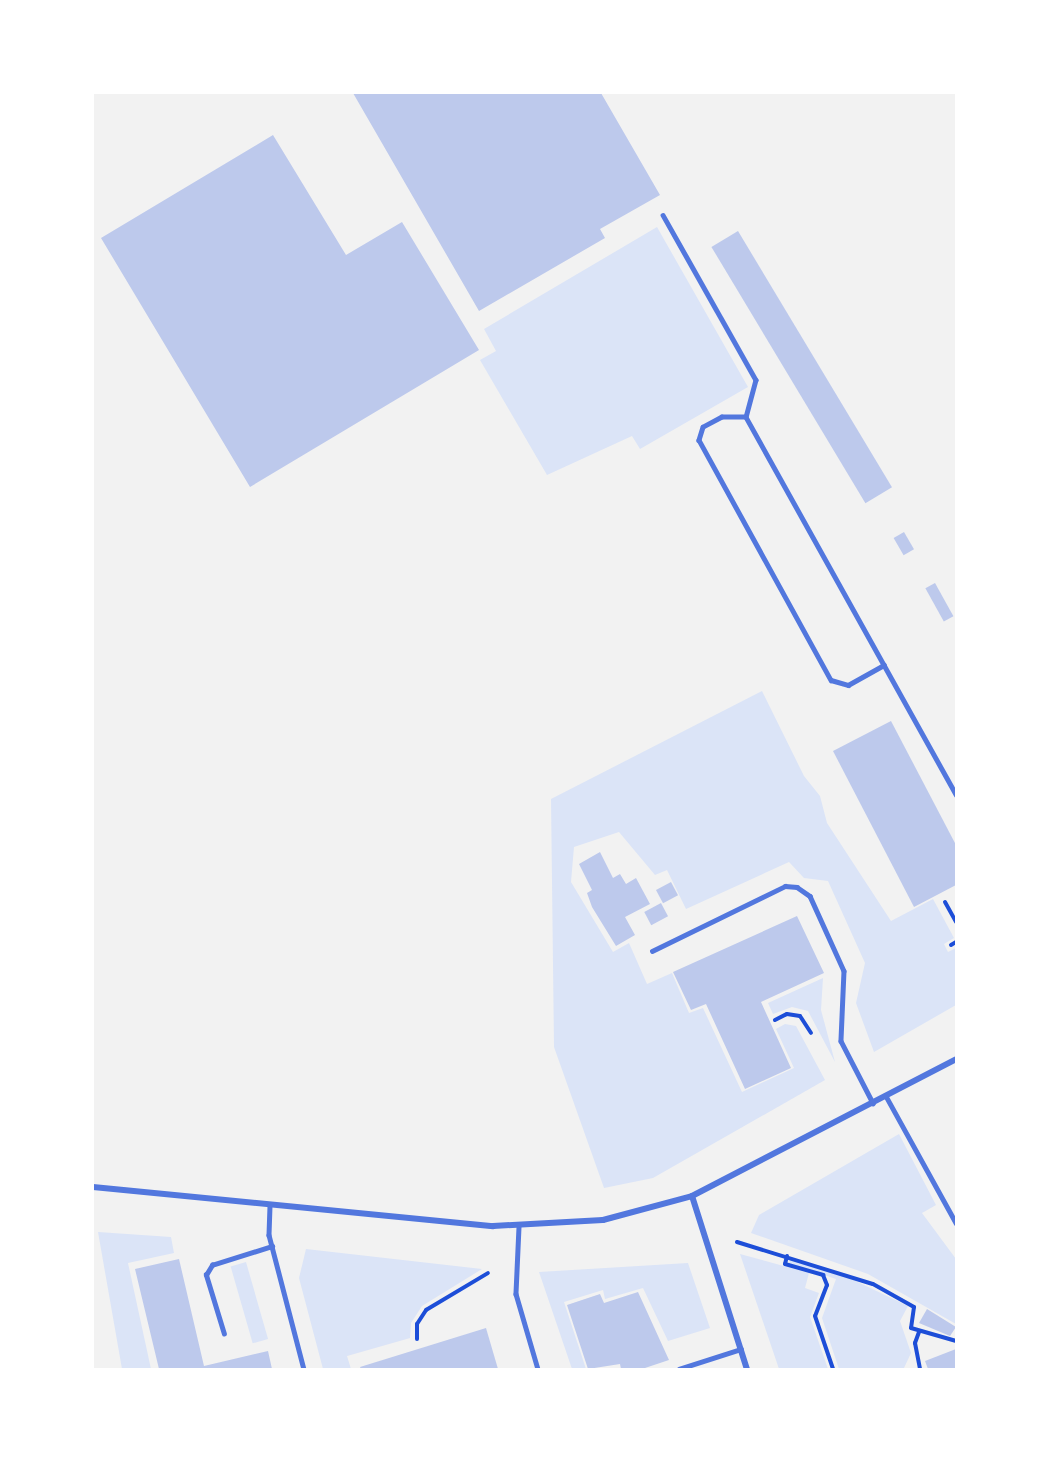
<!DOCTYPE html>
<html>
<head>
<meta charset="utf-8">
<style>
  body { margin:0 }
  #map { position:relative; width:1049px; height:1462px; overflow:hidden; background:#f2f2f2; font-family:Lato,sans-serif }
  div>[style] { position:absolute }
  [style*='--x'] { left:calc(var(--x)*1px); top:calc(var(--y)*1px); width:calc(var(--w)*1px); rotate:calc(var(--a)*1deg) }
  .green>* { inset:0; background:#dbe4f7; transform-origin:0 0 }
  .building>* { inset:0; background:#bdc9ec; transform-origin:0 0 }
  .path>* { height:4px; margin:-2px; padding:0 2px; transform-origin:2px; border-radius:2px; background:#1d4ed8 }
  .service>* { height:4.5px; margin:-2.25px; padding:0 2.25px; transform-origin:2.25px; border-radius:2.25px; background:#5277de }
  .minor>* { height:6px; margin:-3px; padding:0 3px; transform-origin:3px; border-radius:3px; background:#5277de }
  span { translate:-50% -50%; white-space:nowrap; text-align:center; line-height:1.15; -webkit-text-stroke:4.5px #fff; paint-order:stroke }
  .frame { position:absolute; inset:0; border:94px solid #fff; pointer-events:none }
</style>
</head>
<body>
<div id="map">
  <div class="green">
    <div style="clip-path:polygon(657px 227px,748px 387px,640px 449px,632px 436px,547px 475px,480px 360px,496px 351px,484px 329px)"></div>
    <div style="clip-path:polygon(762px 691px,804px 776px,820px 796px,827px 823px,891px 921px,933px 899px,954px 938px,944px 944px,948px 952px,956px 948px,956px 1005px,874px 1052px,856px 1003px,865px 963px,828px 881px,804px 878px,789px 862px,686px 909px,667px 870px,655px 875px,619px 832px,574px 847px,571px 882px,613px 952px,629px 943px,647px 984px,672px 973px,689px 1013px,703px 1008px,742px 1092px,794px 1068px,776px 1029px,785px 1024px,796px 1026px,825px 1080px,653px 1178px,604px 1188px,554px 1047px,551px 799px)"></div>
    <div style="clip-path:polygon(823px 978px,821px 1010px,835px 1062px,808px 1011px,792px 1007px,773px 1014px,768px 1003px)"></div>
    <div style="clip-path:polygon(899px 1134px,936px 1205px,922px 1213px,956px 1259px,956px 1324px,868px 1274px,751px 1233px,759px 1215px)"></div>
    <div style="clip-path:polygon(98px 1232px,171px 1237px,174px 1253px,128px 1263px,151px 1369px,122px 1369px)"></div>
    <div style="clip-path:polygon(306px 1249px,482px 1269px,422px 1306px,411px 1323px,410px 1338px,347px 1356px,351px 1369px,323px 1369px,299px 1278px)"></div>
    <div style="clip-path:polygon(740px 1254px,809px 1273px,805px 1288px,819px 1293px,810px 1317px,828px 1369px,779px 1369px)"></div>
    <div style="clip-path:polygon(791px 1259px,841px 1274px,908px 1306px,900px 1321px,911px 1353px,904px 1368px,839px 1369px,822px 1318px,836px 1279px,789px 1263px)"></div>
    <div style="left:246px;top:1262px;width:80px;height:16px;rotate:74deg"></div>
    <div style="clip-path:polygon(688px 1263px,710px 1328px,668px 1341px,643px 1288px,605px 1299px,603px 1290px,564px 1302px,586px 1369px,572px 1369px,539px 1272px)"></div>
  </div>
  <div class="building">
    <div style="clip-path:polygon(353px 93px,601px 93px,660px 195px,600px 229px,605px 238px,479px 311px)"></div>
    <div style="clip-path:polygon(273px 135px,346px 255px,402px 222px,479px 350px,250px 487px,101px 238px)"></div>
    <div style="left:738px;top:231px;width:299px;height:31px;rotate:59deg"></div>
    <div style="left:904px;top:532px;width:20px;height:12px;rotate:60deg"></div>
    <div style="left:935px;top:583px;width:38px;height:11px;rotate:61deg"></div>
    <div style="clip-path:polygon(891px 721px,956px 845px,956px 885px,914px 907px,833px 751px)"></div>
    <div style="clip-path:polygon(600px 852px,613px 878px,620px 874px,626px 884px,636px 878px,650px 904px,625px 917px,635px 935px,616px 946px,592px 907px,587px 893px,592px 890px,579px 864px)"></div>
    <div style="left:671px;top:882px;width:15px;height:17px;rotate:62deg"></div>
    <div style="left:661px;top:903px;width:15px;height:19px;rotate:62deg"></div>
    <div style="clip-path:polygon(797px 916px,824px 973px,761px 1002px,791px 1068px,745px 1089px,706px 1004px,691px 1010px,673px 972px)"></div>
    <div style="clip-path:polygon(179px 1259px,204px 1366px,268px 1351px,272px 1369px,159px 1369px,135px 1269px)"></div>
    <div style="clip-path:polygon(638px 1292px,669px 1360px,642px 1369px,621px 1369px,620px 1364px,588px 1369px,567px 1305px,600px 1294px,604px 1303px)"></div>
    <div style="clip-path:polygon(927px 1309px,956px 1327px,950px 1336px,919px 1323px)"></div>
    <div style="clip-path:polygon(486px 1328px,498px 1369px,361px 1369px,360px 1367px)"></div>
    <div style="clip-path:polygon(956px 1349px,956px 1369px,928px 1369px,925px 1361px)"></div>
  </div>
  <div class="path">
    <div style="--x:945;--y:902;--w:23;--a:61"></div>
    <div style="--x:951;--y:945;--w:6;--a:-31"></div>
    <div style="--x:775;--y:1020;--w:13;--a:-27"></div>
    <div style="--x:787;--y:1014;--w:13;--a:9"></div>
    <div style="--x:800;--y:1016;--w:20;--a:57"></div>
    <div style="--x:737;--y:1242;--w:142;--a:17.2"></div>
    <div style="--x:873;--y:1284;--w:47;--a:29.3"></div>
    <div style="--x:914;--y:1307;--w:21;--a:98"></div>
    <div style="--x:911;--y:1328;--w:47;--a:16.1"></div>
    <div style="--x:787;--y:1256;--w:8;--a:104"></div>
    <div style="--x:785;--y:1264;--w:40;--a:16"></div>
    <div style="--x:823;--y:1275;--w:11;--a:68"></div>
    <div style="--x:827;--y:1285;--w:33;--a:111"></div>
    <div style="--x:815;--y:1316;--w:56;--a:71.2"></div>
    <div style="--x:919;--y:1332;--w:12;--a:110"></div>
    <div style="--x:915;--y:1343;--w:26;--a:79"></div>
    <div style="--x:417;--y:1339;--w:15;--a:-90"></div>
    <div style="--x:417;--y:1324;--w:17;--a:-57"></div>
    <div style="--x:426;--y:1310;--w:72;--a:-30.8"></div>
  </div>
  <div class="service">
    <div style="--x:663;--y:215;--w:189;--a:60.6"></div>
    <div style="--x:756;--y:380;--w:38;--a:105"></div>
    <div style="--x:746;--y:417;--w:432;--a:60.9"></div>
    <div style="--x:746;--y:417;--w:24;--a:180"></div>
    <div style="--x:722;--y:417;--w:21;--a:152"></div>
    <div style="--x:703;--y:427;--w:14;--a:107"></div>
    <div style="--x:699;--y:440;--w:274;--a:61.2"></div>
    <div style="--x:831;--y:680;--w:18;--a:16"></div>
    <div style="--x:848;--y:685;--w:41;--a:-29.1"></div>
    <div style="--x:652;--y:951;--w:148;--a:-26"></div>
    <div style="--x:785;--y:886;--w:12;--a:5"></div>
    <div style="--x:797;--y:887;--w:16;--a:35"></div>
    <div style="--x:810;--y:896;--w:82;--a:65.6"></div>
    <div style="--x:844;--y:971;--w:70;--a:92.5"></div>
    <div style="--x:841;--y:1041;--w:70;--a:62.7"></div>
    <div style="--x:886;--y:1096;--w:145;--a:61.1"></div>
    <div style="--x:270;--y:1206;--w:29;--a:92"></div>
    <div style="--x:269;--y:1235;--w:138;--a:75.4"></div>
    <div style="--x:519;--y:1227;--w:67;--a:92.6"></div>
    <div style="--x:516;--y:1294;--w:78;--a:73.7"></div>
    <div style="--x:224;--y:1334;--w:62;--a:-107"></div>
    <div style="--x:206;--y:1275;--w:12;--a:-59"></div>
    <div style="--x:212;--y:1265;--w:63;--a:-17.6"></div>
    <div style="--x:679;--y:1369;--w:65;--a:-17.9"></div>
  </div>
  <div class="minor">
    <div style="--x:93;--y:1187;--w:402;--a:5.6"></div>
    <div style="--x:493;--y:1226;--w:110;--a:-3.1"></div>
    <div style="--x:603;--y:1220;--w:92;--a:-15.1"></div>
    <div style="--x:692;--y:1196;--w:297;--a:-27.4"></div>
    <div style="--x:692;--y:1196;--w:182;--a:72.4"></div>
  </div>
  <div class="frame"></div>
</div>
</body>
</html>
